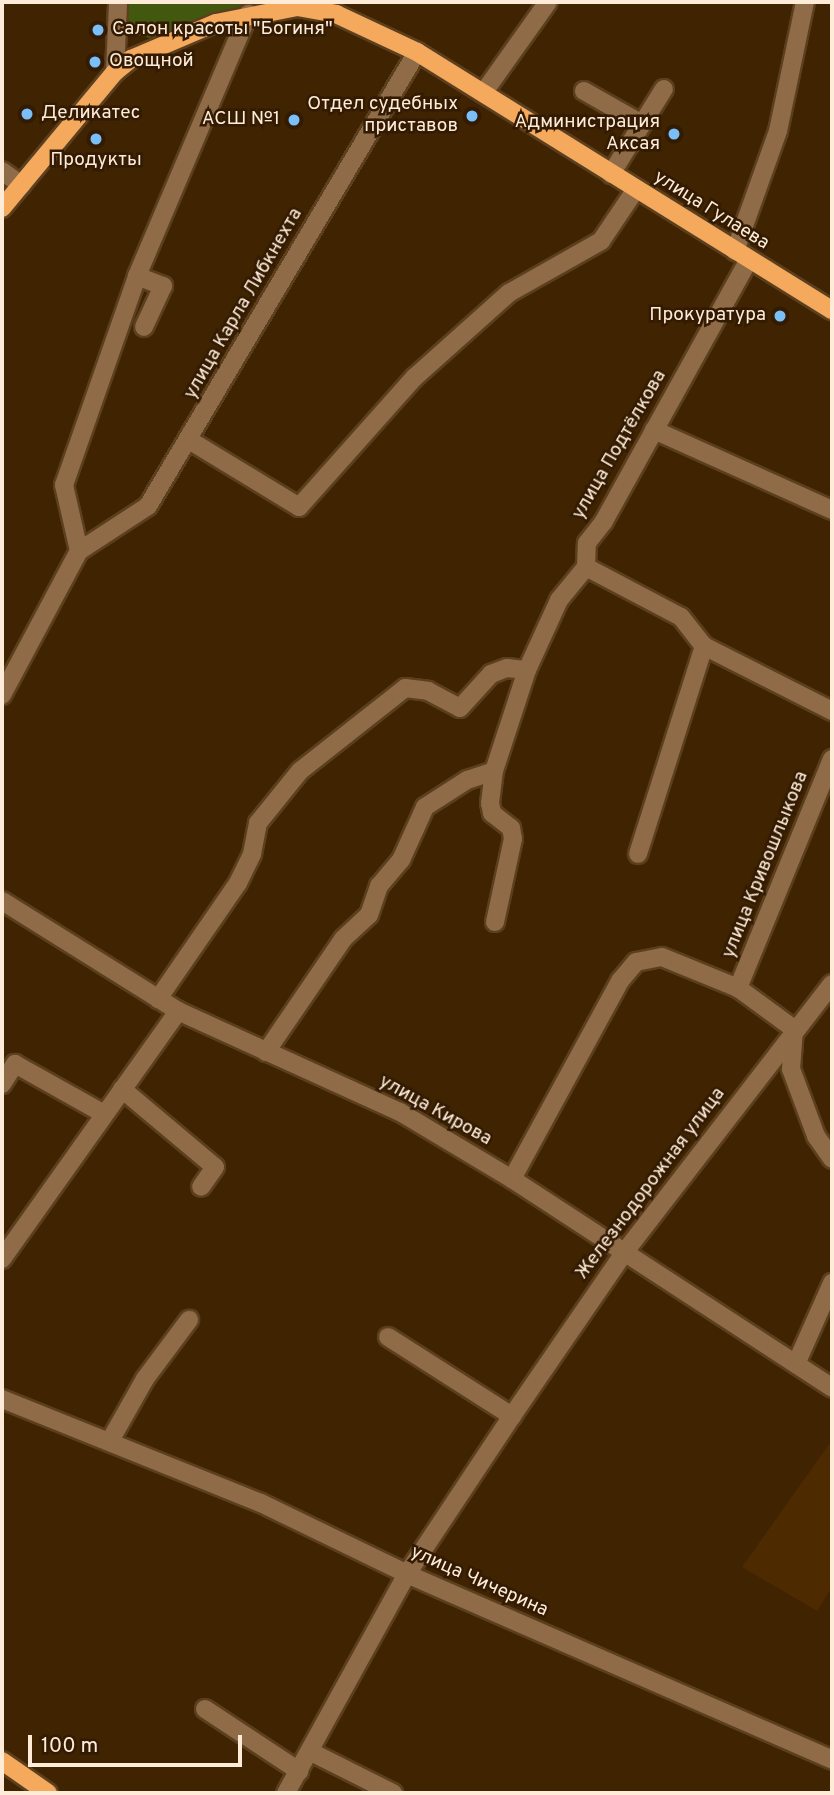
<!DOCTYPE html>
<html>
<head>
<meta charset="utf-8">
<style>
  body { margin:0 }
  #map { position:relative; width:834px; height:1795px; overflow:hidden; background:#402300; font-family:Overpass,sans-serif }
  div>[style] { position:absolute }
  [style*='--x'] { left:calc(var(--x)*1px); top:calc(var(--y)*1px); width:calc(var(--w)*1px); rotate:calc(var(--a)*1deg) }
  .built>* { inset:0; background:#4d2a00 }
  .green>* { inset:0; background:#43580f }
  .roads { filter:drop-shadow(2px 0 #5b3f1e) drop-shadow(-2px 0 #5b3f1e) drop-shadow(0 2px #5b3f1e) drop-shadow(0 -2px #5b3f1e) }
  .minor>* { height:18px; margin:-9px; padding:0 9px; transform-origin:9px; border-radius:9px; background:#8f6b47 }
  .major>* { height:18px; margin:-9px; padding:0 9px; transform-origin:9px; border-radius:9px; background:#f4a95c }
  .dots>* { width:19px; height:19px; translate:-50% -50%; box-sizing:border-box; border:4px solid #321b02; border-radius:50% }
  span { translate:-50% -50%; white-space:nowrap; text-align:center; line-height:1.15; -webkit-text-stroke:5px #321b02; paint-order:stroke }
  .poi-label { font-size:19px; color:#feebd8 }
  .left { translate:0 -50%; text-align:left }
  .right { translate:-100% -50%; text-align:right }
  .street-label { font-size:19px; color:#feebd8 }
  .frame { position:absolute; inset:0; border:4px solid #feebd8; pointer-events:none }
  .scale { position:absolute; left:28px; top:1735px; width:214px; height:32px; box-sizing:border-box; border:4px solid #feebd8; border-top:0; padding-left:9px; font-size:21px; line-height:24px; white-space:nowrap; color:#feebd8; -webkit-text-stroke:5px #321b02; paint-order:stroke }
</style>
</head>
<body>
<div id="map">
  <div class="built">
    <div style="clip-path:polygon(832px 1440px,832px 1587px,817px 1611px,742px 1567px)"></div>
  </div>
  <div class="green">
    <div style="clip-path:polygon(126px 2px,267px 2px,150px 38px,122px 32px)"></div>
  </div>
  <div class="roads">
    <div class="minor">
      <div style="--x:115;--y:72;--w:70;--a:-87.5"></div>
      <div style="--x:584;--y:91;--w:67;--a:29.6"></div>
      <div style="--x:484;--y:92;--w:110;--a:-54.6"></div>
      <div style="--x:2;--y:171;--w:24;--a:36"></div>
      <div style="--x:611;--y:174;--w:100;--a:-58.1"></div>
      <div style="--x:735;--y:251;--w:127;--a:-70.3"></div>
      <div style="--x:778;--y:131;--w:132;--a:-78.2"></div>
      <div style="--x:137;--y:276;--w:28;--a:21"></div>
      <div style="--x:163;--y:286;--w:45;--a:114.9"></div>
      <div style="--x:654;--y:430;--w:195;--a:24.2"></div>
      <div style="--x:189;--y:440;--w:129;--a:31.3"></div>
      <div style="--x:299;--y:507;--w:174;--a:-48.3"></div>
      <div style="--x:415;--y:377;--w:126;--a:-41.8"></div>
      <div style="--x:509;--y:293;--w:106;--a:-29.5"></div>
      <div style="--x:601;--y:241;--w:63;--a:-56.1"></div>
      <div style="--x:79;--y:551;--w:68;--a:-102.8"></div>
      <div style="--x:64;--y:485;--w:221;--a:-70.7"></div>
      <div style="--x:137;--y:276;--w:285;--a:-67"></div>
      <div style="--x:586;--y:567;--w:107;--a:27.8"></div>
      <div style="--x:681;--y:617;--w:37;--a:52"></div>
      <div style="--x:704;--y:646;--w:144;--a:26.9"></div>
      <div style="--x:2;--y:695;--w:163;--a:-61.9"></div>
      <div style="--x:79;--y:551;--w:82;--a:-33.1"></div>
      <div style="--x:148;--y:506;--w:528;--a:-59.35"></div>
      <div style="--x:832;--y:759;--w:248;--a:112.3"></div>
      <div style="--x:738;--y:988;--w:69;--a:36.2"></div>
      <div style="--x:794;--y:1029;--w:40;--a:94.3"></div>
      <div style="--x:791;--y:1069;--w:72;--a:69.5"></div>
      <div style="--x:816;--y:1136;--w:28;--a:55"></div>
      <div style="--x:638;--y:854;--w:218;--a:-72.4"></div>
      <div style="--x:2;--y:901;--w:208;--a:32"></div>
      <div style="--x:178;--y:1011;--w:244;--a:24.5"></div>
      <div style="--x:400;--y:1112;--w:131;--a:30.9"></div>
      <div style="--x:512;--y:1179;--w:382;--a:33.1"></div>
      <div style="--x:495;--y:922;--w:85;--a:-77.8"></div>
      <div style="--x:513;--y:839;--w:11;--a:-100"></div>
      <div style="--x:511;--y:828;--w:24;--a:-142"></div>
      <div style="--x:492;--y:813;--w:10;--a:-101"></div>
      <div style="--x:490;--y:803;--w:32;--a:-83"></div>
      <div style="--x:494;--y:771;--w:106;--a:-71.9"></div>
      <div style="--x:527;--y:670;--w:77;--a:-65.4"></div>
      <div style="--x:559;--y:600;--w:43;--a:-50.7"></div>
      <div style="--x:586;--y:567;--w:24;--a:-88"></div>
      <div style="--x:587;--y:543;--w:28;--a:-52"></div>
      <div style="--x:604;--y:521;--w:299;--a:-61"></div>
      <div style="--x:158;--y:999;--w:141;--a:-55.4"></div>
      <div style="--x:238;--y:883;--w:32;--a:-64"></div>
      <div style="--x:252;--y:854;--w:32;--a:-79"></div>
      <div style="--x:258;--y:823;--w:67;--a:-51.1"></div>
      <div style="--x:300;--y:771;--w:134;--a:-38.3"></div>
      <div style="--x:405;--y:688;--w:23;--a:7"></div>
      <div style="--x:428;--y:691;--w:36;--a:28"></div>
      <div style="--x:460;--y:708;--w:46;--a:-47.6"></div>
      <div style="--x:491;--y:674;--w:17;--a:-21"></div>
      <div style="--x:507;--y:668;--w:20;--a:6"></div>
      <div style="--x:266;--y:1052;--w:137;--a:-55.7"></div>
      <div style="--x:343;--y:939;--w:35;--a:-43"></div>
      <div style="--x:369;--y:915;--w:31;--a:-71"></div>
      <div style="--x:379;--y:886;--w:34;--a:-50"></div>
      <div style="--x:401;--y:860;--w:58;--a:-65.6"></div>
      <div style="--x:425;--y:807;--w:50;--a:-32.7"></div>
      <div style="--x:467;--y:780;--w:28;--a:-18"></div>
      <div style="--x:2;--y:1084;--w:24;--a:-57"></div>
      <div style="--x:15;--y:1064;--w:102;--a:29.3"></div>
      <div style="--x:122;--y:1089;--w:121;--a:40"></div>
      <div style="--x:215;--y:1167;--w:24;--a:125"></div>
      <div style="--x:512;--y:1179;--w:226;--a:-61.4"></div>
      <div style="--x:620;--y:981;--w:25;--a:-50"></div>
      <div style="--x:636;--y:962;--w:26;--a:-11"></div>
      <div style="--x:662;--y:957;--w:82;--a:22.2"></div>
      <div style="--x:2;--y:1259;--w:304;--a:-54.6"></div>
      <div style="--x:388;--y:1337;--w:147;--a:32.5"></div>
      <div style="--x:796;--y:1364;--w:89;--a:-66"></div>
      <div style="--x:2;--y:1399;--w:279;--a:21.9"></div>
      <div style="--x:261;--y:1503;--w:162;--a:25.9"></div>
      <div style="--x:407;--y:1574;--w:464;--a:23.6"></div>
      <div style="--x:111;--y:1439;--w:69;--a:-60.5"></div>
      <div style="--x:145;--y:1379;--w:74;--a:-53.3"></div>
      <div style="--x:205;--y:1709;--w:113;--a:33.4"></div>
      <div style="--x:311;--y:1752;--w:92;--a:26.6"></div>
      <div style="--x:286;--y:1793;--w:250;--a:-61.1"></div>
      <div style="--x:407;--y:1574;--w:190;--a:-56.4"></div>
      <div style="--x:512;--y:1416;--w:198;--a:-55.5"></div>
      <div style="--x:624;--y:1253;--w:340;--a:-52.3"></div>
    </div>
    <div class="major">
      <div style="--x:2;--y:208;--w:177;--a:-50.3"></div>
      <div style="--x:115;--y:72;--w:21;--a:-39"></div>
      <div style="--x:131;--y:59;--w:92;--a:-23"></div>
      <div style="--x:216;--y:23;--w:83;--a:-11.2"></div>
      <div style="--x:297;--y:7;--w:40;--a:10"></div>
      <div style="--x:336;--y:14;--w:89;--a:25.1"></div>
      <div style="--x:417;--y:52;--w:489;--a:31.9"></div>
      <div style="--x:2;--y:1761;--w:56;--a:34.8"></div>
    </div>
  </div>
  <div class="dots">
    <div style="left:98px;top:30px;background:#7abff8"></div>
    <div style="left:95px;top:62px;background:#7abff8"></div>
    <div style="left:27px;top:114px;background:#7abff8"></div>
    <div style="left:472px;top:116px;background:#7abff8"></div>
    <div style="left:294px;top:120px;background:#7abff8"></div>
    <div style="left:674px;top:134px;background:#7abff8"></div>
    <div style="left:96px;top:139px;background:#7abff8"></div>
    <div style="left:780px;top:316px;background:#7abff8"></div>
  </div>
  <div class="poi-label">
    <span class="left" style="left:112px;top:30px">Салон красоты "Богиня"</span>
    <span class="left" style="left:109px;top:62px">Овощной</span>
    <span class="right" style="left:458px;top:116px">Отдел судебных<br>приставов</span>
    <span class="left" style="left:41px;top:114px">Деликатес</span>
    <span class="right" style="left:280px;top:120px">АСШ №1</span>
    <span class="right" style="left:660px;top:134px">Администрация<br>Аксая</span>
    <span style="left:96px;top:161px">Продукты</span>
    <span class="right" style="left:766px;top:316px">Прокуратура</span>
  </div>
  <div class="street-label">
    <span style="left:711px;top:211px;rotate:32deg">улица Гулаева</span>
    <span style="left:244px;top:304px;rotate:-60deg">улица Карла Либкнехта</span>
    <span style="left:620px;top:445px;rotate:-60deg">улица Подтёлкова</span>
    <span style="left:766px;top:865px;rotate:-68deg">улица Кривошлыкова</span>
    <span style="left:435px;top:1111px;rotate:29deg">улица Кирова</span>
    <span style="left:651px;top:1184px;rotate:-53deg">Железнодорожная улица</span>
    <span style="left:479px;top:1582px;rotate:24deg">улица Чичерина</span>
  </div>
  <div class="frame"></div>
  <div class="scale">100 m</div>
</div>
</body>
</html>
